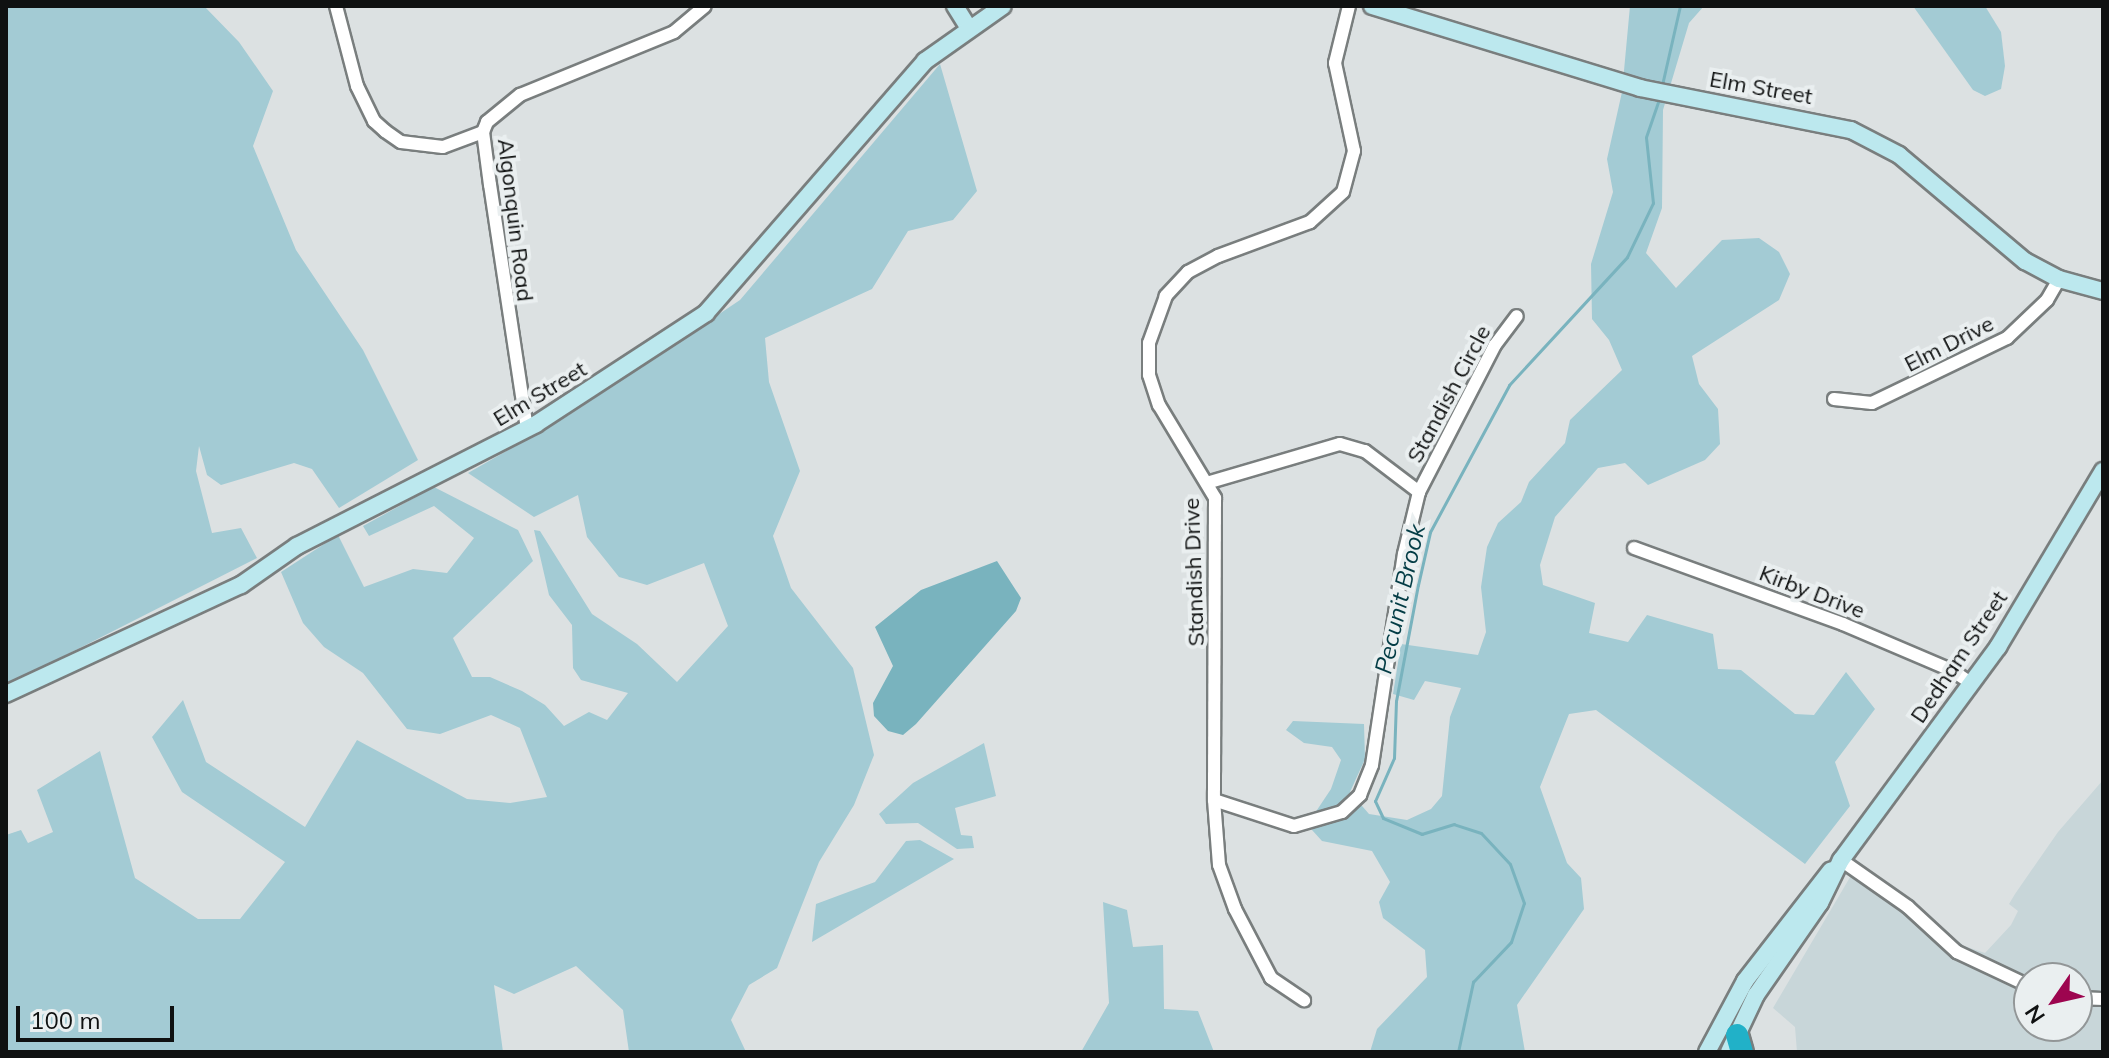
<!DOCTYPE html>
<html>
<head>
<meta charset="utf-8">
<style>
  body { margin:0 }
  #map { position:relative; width:2109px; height:1058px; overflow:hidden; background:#dce1e2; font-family:Mulish,sans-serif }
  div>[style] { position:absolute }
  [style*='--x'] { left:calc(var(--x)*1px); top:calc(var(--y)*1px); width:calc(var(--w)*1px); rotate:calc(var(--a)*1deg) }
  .built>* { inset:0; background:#c8d6d9 }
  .green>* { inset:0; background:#a3cbd4 }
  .water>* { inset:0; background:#79b3be }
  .stream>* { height:3px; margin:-1.5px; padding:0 1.5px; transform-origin:1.5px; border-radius:1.5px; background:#79b3be }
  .roads { filter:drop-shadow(2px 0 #797e7e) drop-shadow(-2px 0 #797e7e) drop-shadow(0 2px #797e7e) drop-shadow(0 -2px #797e7e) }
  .street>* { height:12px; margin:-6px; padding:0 6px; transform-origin:6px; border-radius:6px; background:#fff }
  .secondary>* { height:16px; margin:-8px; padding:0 8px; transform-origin:8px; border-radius:8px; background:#bce8ee }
  .highway>* { height:22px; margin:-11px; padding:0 11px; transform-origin:11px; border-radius:11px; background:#21b1c8 }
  span { translate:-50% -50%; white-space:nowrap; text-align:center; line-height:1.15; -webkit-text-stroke:8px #eaeff0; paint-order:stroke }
  .street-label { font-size:22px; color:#0f1111 }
  .water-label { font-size:24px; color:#033c45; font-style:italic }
  .frame { position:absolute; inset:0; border:8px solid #0f1111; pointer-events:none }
  .north { position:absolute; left:2013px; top:962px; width:80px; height:80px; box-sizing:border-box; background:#eaeff0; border:2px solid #929697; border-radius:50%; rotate:236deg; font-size:22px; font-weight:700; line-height:32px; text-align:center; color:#0f1111 }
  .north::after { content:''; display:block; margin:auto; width:28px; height:36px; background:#9d054f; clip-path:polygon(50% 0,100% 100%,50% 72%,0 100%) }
  .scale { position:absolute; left:16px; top:1006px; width:158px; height:36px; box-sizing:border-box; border:4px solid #0f1111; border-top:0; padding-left:10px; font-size:24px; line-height:28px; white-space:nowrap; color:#0f1111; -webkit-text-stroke:6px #eaeff0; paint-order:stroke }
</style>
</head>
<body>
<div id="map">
  <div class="built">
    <div style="clip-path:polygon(evenodd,2103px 780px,2103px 1052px,1797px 1052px,1795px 1027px,1773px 1008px,1859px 862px,1964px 946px,1985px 953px,2011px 925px,2018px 911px,2009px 904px,2015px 894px,2058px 832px,2103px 780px,2029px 978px,2077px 978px,2077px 1026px,2029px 1026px,2029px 978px)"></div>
  </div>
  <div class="green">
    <div style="clip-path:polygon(6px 6px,204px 6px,239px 42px,273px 91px,253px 146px,296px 250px,363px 350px,418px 460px,339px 508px,312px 469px,294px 463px,221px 485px,207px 475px,199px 446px,196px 471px,212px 533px,241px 528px,257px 558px,7px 685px)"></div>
    <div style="clip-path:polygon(1630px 6px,1704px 6px,1689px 23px,1663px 110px,1662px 208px,1646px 253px,1676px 288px,1722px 240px,1759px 238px,1779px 252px,1790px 274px,1779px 300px,1692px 356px,1699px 384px,1718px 409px,1720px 444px,1705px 460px,1648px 485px,1625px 463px,1598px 468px,1555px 517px,1540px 565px,1543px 585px,1595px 603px,1589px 633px,1628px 642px,1647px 615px,1713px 634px,1718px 669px,1741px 670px,1795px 714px,1814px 715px,1846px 672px,1875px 709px,1835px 762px,1850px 806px,1805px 864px,1596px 710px,1569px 714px,1540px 787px,1567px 863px,1581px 878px,1584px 909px,1517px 1005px,1525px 1052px,1370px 1052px,1377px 1029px,1427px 977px,1425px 950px,1383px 918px,1379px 902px,1390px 882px,1372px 851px,1322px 841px,1312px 830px,1315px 813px,1331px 789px,1341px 760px,1332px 747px,1304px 743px,1286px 730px,1293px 721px,1364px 724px,1365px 759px,1350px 792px,1369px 814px,1407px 820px,1431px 809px,1442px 796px,1450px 717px,1461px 688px,1425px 681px,1414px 700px,1393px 694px,1401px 644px,1478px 655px,1486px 632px,1481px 587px,1487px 547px,1498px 523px,1521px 502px,1529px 482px,1565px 443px,1570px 420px,1622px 370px,1609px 340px,1592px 319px,1591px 264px,1613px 192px,1607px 159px,1622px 92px)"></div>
    <div style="clip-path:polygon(1913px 6px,1985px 6px,2001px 32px,2005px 66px,2001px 89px,1985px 96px,1973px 90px)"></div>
    <div style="clip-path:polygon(940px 64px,977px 191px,953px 220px,908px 231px,872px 289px,765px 338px,769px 382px,800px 471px,773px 536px,791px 588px,853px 668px,874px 755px,854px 805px,819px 862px,777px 968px,749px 985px,731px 1020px,746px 1052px,629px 1052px,623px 1010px,576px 966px,514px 994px,494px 985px,503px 1052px,6px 1052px,6px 835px,21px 830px,28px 843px,53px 832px,37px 790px,100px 751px,135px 878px,198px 919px,240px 919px,285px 862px,182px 792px,152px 737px,183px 700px,206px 762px,305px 827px,357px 740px,467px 799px,510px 803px,547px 797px,520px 728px,491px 715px,440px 734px,407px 729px,363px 673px,324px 647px,303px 623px,281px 572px,338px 535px,364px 587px,413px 569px,447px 573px,474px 538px,434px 506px,369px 536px,363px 526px,434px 487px,518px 530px,533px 561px,453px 638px,472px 677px,490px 677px,522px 691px,545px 705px,564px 726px,589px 712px,607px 720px,628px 693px,581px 680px,573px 668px,572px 625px,549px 595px,534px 530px,540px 531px,592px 614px,637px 644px,677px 682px,728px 626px,704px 563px,647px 585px,619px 577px,587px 537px,578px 495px,534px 517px,468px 473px,569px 415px,740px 300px)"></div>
    <div style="clip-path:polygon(984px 743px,996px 796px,955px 808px,961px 835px,972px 836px,974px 848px,957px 849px,918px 823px,886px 824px,879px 814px,913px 783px)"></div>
    <div style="clip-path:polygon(920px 840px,954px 859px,812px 942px,816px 904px,875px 882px,906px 841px)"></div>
    <div style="clip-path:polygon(1103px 902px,1127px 910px,1133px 947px,1163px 945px,1164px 1009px,1198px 1011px,1214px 1052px,1081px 1052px,1109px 1003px)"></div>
  </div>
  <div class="water">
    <div style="clip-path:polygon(997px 561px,1021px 598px,1016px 611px,916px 724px,903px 735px,888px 731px,874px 716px,873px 703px,893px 666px,875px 627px,921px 590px)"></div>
  </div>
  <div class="stream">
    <div style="--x:1662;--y:85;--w:81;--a:-77.2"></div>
    <div style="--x:1458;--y:1052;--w:72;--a:-77.9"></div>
    <div style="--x:1473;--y:982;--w:55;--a:-46.5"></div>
    <div style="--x:1511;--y:942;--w:41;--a:-71.6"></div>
    <div style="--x:1524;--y:903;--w:41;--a:-109.7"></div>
    <div style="--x:1510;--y:864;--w:42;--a:-133.1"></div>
    <div style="--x:1481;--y:833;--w:28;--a:-162"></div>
    <div style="--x:1454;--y:824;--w:34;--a:163"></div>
    <div style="--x:1422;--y:834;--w:42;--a:-157.7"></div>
    <div style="--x:1383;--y:818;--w:19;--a:-115"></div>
    <div style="--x:1375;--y:801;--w:47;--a:-66.2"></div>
    <div style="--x:1394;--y:758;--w:57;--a:-88"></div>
    <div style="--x:1396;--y:701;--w:118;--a:-79.3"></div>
    <div style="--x:1418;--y:585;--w:54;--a:-77.2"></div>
    <div style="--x:1430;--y:532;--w:167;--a:-61.7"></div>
    <div style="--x:1509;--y:385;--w:174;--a:-47.3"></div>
    <div style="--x:1627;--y:257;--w:60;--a:-64.3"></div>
    <div style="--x:1653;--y:203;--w:66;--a:-96.1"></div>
    <div style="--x:1646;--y:137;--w:40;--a:-71.1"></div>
  </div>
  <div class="roads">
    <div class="street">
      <div style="--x:336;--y:6;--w:83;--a:75.3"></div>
      <div style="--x:357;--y:86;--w:39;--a:64"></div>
      <div style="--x:374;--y:121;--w:15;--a:42"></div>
      <div style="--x:385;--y:131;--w:19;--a:35"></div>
      <div style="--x:401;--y:142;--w:42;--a:6.8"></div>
      <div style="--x:443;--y:147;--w:43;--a:-20.6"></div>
      <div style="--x:1349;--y:6;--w:59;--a:103.8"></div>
      <div style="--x:1335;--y:63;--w:90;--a:77.8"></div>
      <div style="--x:1354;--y:151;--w:42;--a:105"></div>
      <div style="--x:1343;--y:192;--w:45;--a:137.7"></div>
      <div style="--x:1310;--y:222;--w:98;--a:159.7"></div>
      <div style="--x:1218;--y:256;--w:34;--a:152"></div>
      <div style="--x:1188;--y:272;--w:33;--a:133"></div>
      <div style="--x:1166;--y:296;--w:50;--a:109.9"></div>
      <div style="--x:1149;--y:343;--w:32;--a:90"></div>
      <div style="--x:1149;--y:375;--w:32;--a:72"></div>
      <div style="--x:1159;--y:405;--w:109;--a:58.9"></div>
      <div style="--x:1215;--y:498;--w:302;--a:90.2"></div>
      <div style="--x:1214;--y:800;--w:84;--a:18"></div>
      <div style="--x:1294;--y:826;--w:50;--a:-16.3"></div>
      <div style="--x:1342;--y:812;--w:25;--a:-43"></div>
      <div style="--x:1360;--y:795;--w:32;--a:-68"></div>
      <div style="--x:1372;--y:765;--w:213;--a:-81.4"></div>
      <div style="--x:1404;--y:554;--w:64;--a:-76.4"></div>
      <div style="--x:1419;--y:492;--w:165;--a:-62.7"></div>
      <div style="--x:1495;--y:345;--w:36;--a:-53"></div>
      <div style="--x:1834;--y:399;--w:38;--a:6"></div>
      <div style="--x:1872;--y:403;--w:150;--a:-25.7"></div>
      <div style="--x:2007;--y:338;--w:55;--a:-43.5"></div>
      <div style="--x:2047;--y:300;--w:24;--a:-60"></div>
      <div style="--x:527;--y:429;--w:247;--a:-98.6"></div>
      <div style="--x:490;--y:185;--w:53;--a:-97.5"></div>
      <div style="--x:483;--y:132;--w:11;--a:-68"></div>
      <div style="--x:487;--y:122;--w:43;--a:-39.3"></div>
      <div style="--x:520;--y:95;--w:166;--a:-22.2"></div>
      <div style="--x:674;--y:32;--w:40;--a:-40"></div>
      <div style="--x:1210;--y:482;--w:135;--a:-16.3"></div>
      <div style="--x:1340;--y:444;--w:26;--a:16"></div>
      <div style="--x:1365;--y:451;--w:68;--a:37.2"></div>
      <div style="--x:1634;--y:548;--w:222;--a:20"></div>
      <div style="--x:1843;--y:624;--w:120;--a:23.1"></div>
      <div style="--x:1953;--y:671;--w:23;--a:34"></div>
      <div style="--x:1214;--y:800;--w:65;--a:85.6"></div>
      <div style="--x:1219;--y:865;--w:47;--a:70"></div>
      <div style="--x:1235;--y:909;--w:78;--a:62.4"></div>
      <div style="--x:1271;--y:978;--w:40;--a:34"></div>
      <div style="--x:1841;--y:860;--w:82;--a:35"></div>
      <div style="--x:1908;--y:907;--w:67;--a:42.6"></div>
      <div style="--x:1957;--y:952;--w:80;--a:25.3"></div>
      <div style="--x:2077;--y:998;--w:26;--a:2"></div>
    </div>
    <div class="secondary">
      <div style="--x:955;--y:6;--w:25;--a:58"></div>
      <div style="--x:1372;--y:6;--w:280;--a:17"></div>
      <div style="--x:1640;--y:88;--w:215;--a:11.3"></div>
      <div style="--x:1851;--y:130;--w:54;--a:27.5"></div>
      <div style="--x:1899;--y:155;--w:165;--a:40.1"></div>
      <div style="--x:2025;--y:261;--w:38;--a:28"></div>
      <div style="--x:2059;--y:279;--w:46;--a:15.3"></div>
      <div style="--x:6;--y:694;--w:259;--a:-24.9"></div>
      <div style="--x:241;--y:585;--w:68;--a:-34.9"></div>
      <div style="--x:297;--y:546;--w:268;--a:-27"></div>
      <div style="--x:536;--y:424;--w:203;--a:-33.1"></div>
      <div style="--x:706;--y:313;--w:334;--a:-49"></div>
      <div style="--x:925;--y:61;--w:95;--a:-35.2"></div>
      <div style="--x:1707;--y:1052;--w:81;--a:-61.8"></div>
      <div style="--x:1745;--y:981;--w:140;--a:-52.2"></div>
      <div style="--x:1729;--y:1052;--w:63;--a:-64.7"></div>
      <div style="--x:1756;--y:995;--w:112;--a:-55.2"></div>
      <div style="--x:1820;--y:903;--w:48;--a:-64"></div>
      <div style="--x:1841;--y:860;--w:265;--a:-53.6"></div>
      <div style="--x:1998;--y:647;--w:205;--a:-59.2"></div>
    </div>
    <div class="highway">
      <div style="--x:1737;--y:1035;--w:18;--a:74"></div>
    </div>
  </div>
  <div class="street-label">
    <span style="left:1761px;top:88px;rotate:10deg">Elm Street</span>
    <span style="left:515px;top:220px;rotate:83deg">Algonquin Road</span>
    <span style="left:1949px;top:344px;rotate:-27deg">Elm Drive</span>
    <span style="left:540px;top:394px;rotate:-31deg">Elm Street</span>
    <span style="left:1449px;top:394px;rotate:-62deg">Standish Circle</span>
    <span style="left:1194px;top:572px;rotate:-92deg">Standish Drive</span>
    <span style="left:1812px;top:592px;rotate:21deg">Kirby Drive</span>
    <span style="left:1959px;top:657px;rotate:-56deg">Dedham Street</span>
  </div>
  <div class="water-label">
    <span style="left:1400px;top:599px;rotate:-77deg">Pecunit Brook</span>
  </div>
  <div class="frame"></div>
  <div class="north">N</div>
  <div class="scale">100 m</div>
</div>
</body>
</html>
